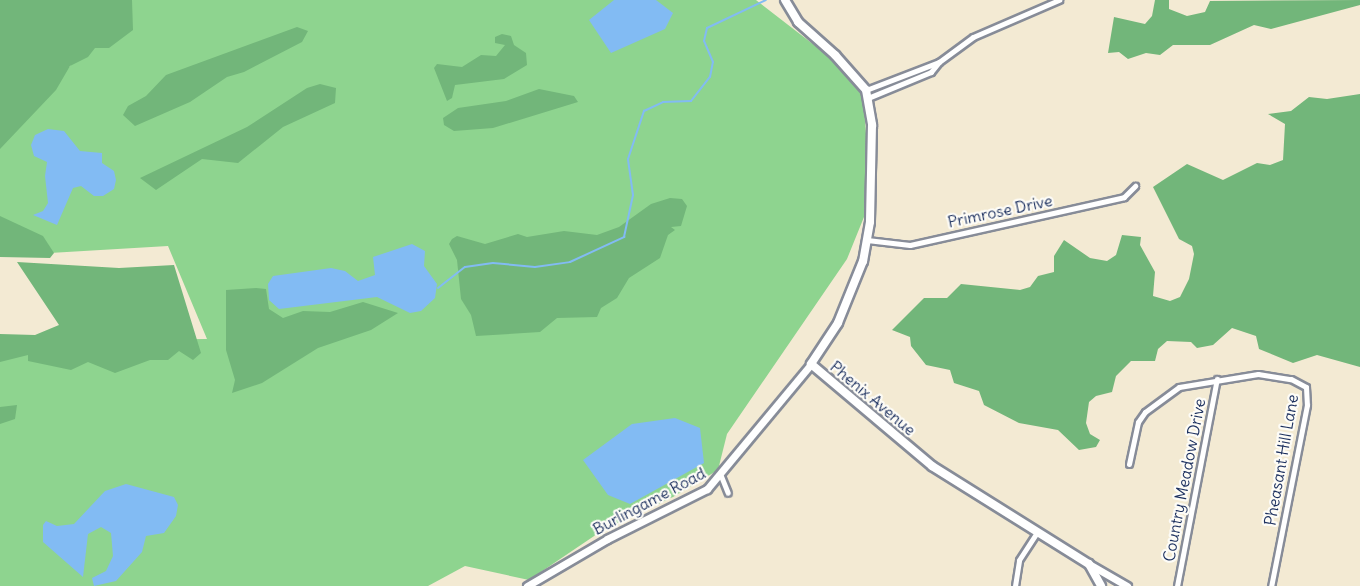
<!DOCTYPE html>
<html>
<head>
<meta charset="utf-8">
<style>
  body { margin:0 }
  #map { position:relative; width:1360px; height:586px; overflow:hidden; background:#f3ead3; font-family:Delius,sans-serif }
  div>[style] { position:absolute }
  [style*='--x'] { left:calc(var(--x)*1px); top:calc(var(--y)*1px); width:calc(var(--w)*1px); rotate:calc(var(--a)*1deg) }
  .green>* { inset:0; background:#8ed48f }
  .forest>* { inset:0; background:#72b67a }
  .water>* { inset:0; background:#82bbf3 }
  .stream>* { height:2px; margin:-1px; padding:0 1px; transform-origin:1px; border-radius:1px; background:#82bbf3 }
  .roads { filter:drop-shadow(2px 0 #878c98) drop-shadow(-2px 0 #878c98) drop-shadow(0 2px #878c98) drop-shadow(0 -2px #878c98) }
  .minor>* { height:5px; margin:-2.5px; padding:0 2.5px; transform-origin:2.5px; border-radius:2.5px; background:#fff }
  .tertiary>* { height:7px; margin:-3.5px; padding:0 3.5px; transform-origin:3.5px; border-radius:3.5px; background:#fff }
  .secondary>* { height:8px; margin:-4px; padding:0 4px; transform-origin:4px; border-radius:4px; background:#fff }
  span { translate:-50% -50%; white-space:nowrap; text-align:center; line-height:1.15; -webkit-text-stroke:4.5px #fdfcf7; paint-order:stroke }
  .street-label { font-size:16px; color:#1b2f5e }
</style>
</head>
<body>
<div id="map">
  <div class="green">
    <div style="clip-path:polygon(127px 0,756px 0,862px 82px,869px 172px,864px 217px,847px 259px,727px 434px,718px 470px,673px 497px,603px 530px,529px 580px,465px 566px,428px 586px,0 586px,0 349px,82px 340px,207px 339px,168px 246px,33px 254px,0 218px,0 147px)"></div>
  </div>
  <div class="forest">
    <div style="clip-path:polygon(0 0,132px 0,133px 30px,109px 48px,95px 48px,88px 57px,70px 66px,56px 90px,0 149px)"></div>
    <div style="clip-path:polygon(1155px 0,1169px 0,1169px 9px,1187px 16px,1205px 12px,1210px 1px,1360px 0,1360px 5px,1271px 29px,1254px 25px,1210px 45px,1173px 45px,1160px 55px,1146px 53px,1128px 59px,1119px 52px,1108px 53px,1114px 17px,1145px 24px,1152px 16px)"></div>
    <div style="clip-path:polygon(297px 27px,308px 31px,302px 42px,244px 72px,227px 77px,190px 102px,135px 126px,123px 115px,128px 106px,146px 96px,166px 75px)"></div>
    <div style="clip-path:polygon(502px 34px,511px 36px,514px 45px,526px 53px,527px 65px,504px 79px,455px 85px,452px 98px,447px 101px,434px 68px,437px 64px,462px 67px,481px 55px,496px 56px,505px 45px,495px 43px,495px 37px)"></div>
    <div style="clip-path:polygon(320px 84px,336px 88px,335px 103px,283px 127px,238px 163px,202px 159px,156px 190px,140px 178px,247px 127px,307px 88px)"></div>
    <div style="clip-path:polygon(539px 89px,574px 96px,578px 102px,493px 128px,454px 131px,444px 125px,443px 118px,458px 108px,506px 101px)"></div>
    <div style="clip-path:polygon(1360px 94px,1360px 367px,1317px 355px,1293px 363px,1259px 349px,1256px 336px,1232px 328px,1213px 345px,1197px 348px,1191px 342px,1167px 341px,1158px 349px,1155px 361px,1131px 361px,1116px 376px,1112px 392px,1096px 396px,1089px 402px,1086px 423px,1090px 434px,1100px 440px,1096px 447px,1079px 450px,1058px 430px,1019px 423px,984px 405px,979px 391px,954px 383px,950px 370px,926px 365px,911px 346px,910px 337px,892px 330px,924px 298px,947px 298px,961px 284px,1020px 290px,1030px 287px,1038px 276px,1054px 272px,1054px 256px,1064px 240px,1090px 258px,1107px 261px,1116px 255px,1122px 235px,1141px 237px,1140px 245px,1155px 272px,1153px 296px,1170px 301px,1180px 297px,1189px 279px,1194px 254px,1192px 246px,1179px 239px,1153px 187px,1187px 164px,1223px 180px,1257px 163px,1270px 165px,1283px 160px,1285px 124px,1268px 114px,1291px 111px,1309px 97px,1327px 99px)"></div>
    <div style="clip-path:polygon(670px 198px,682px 199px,687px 206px,681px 226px,671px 227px,675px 230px,668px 235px,660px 258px,629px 278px,617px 298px,601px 308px,597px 317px,557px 318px,540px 332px,476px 336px,471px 315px,461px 299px,457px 260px,449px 244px,452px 239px,457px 236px,485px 244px,518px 234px,527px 237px,564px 231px,597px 235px,619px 227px,651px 204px)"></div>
    <div style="clip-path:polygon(0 216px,43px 236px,54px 253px,50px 258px,0 257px)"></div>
    <div style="clip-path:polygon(17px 262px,119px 268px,174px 265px,201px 353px,193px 360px,179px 351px,168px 360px,150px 360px,115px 373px,88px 362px,71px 370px,28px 361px,28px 355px,0 362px,0 334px,35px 335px,59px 325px)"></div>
    <div style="clip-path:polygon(256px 288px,266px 289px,269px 309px,283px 318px,303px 311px,330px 312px,363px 302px,398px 313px,371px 330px,318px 348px,262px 383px,232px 393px,235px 380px,226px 350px,226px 290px)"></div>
    <div style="clip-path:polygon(17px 405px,15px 419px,0 424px,0 407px)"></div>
  </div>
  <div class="water">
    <div style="clip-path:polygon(614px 0,656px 0,673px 13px,665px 29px,611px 53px,589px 20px)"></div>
    <div style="clip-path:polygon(48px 129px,64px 131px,80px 151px,102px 153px,102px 163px,114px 171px,116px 180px,114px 189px,103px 196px,94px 196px,81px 186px,73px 188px,57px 225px,33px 215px,43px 211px,48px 203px,45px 176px,47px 162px,34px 156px,31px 145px,35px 135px)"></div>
    <div style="clip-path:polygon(412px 244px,425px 251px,424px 266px,437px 284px,435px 298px,421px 311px,410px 313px,377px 297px,279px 309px,269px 300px,268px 284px,273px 276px,331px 268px,345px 271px,358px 281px,375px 275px,373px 257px)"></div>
    <div style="clip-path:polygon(675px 418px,700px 428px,704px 463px,630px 504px,608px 495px,583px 460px,632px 424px)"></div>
    <div style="clip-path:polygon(126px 484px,174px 497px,178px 505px,176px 516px,164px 533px,146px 536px,142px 552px,116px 581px,94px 586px,92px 578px,106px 571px,113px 556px,111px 533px,101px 527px,88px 534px,83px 577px,43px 542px,43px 525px,46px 521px,57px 526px,74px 524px,105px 491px)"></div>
  </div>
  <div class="stream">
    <div style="--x:438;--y:288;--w:34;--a:-38"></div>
    <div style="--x:465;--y:267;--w:28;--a:-8"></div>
    <div style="--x:493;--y:263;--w:42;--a:5.4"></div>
    <div style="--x:535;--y:267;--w:35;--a:-8"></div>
    <div style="--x:570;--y:262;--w:60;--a:-24.8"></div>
    <div style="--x:624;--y:237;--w:43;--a:-77.9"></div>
    <div style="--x:633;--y:195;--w:36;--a:-98"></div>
    <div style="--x:628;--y:159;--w:51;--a:-71.6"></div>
    <div style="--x:644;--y:111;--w:21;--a:-25"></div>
    <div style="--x:663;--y:102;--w:28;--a:-2"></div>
    <div style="--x:691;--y:101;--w:31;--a:-52"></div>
    <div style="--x:710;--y:77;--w:15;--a:-79"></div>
    <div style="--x:713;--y:62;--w:23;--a:-113"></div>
    <div style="--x:704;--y:41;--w:13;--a:-77"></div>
    <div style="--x:707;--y:28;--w:65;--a:-25.4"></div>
  </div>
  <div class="roads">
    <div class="minor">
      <div style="--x:939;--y:62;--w:42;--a:-36.3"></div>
      <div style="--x:973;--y:37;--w:94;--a:-23.3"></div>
      <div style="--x:866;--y:90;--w:78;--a:-21"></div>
      <div style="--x:939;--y:62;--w:13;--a:129"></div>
      <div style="--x:931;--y:72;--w:68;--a:157.6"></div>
      <div style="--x:867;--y:240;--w:43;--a:6.6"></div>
      <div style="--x:910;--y:245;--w:219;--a:-12.6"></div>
      <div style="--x:1124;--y:197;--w:16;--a:-45"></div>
      <div style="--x:1129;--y:464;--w:43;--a:-77.9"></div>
      <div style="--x:1138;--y:422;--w:12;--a:-55"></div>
      <div style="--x:1145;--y:412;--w:42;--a:-36.3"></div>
      <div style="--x:1179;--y:387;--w:80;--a:-9.3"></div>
      <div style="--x:1258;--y:374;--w:33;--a:9"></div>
      <div style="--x:1291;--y:379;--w:17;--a:28"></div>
      <div style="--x:1306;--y:387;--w:18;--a:87"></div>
      <div style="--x:1307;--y:405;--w:185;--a:101.2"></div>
      <div style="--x:721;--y:476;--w:18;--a:68"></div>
      <div style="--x:1015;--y:586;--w:26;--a:-81"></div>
      <div style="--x:1019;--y:560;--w:33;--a:-57"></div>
      <div style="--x:1177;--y:586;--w:211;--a:-79.1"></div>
    </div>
    <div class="tertiary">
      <div style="--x:1089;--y:564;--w:44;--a:30.1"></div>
      <div style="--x:527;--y:586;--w:93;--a:-30.4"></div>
      <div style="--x:607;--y:539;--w:112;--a:-26.6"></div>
      <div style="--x:707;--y:489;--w:163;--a:-50.2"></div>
    </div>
    <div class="secondary">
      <div style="--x:785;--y:0;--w:26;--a:59"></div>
      <div style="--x:798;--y:22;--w:50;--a:41.7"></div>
      <div style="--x:835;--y:55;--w:47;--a:48.5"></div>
      <div style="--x:866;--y:90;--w:36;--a:80"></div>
      <div style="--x:872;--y:125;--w:97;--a:91.2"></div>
      <div style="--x:870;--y:222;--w:40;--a:100"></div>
      <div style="--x:863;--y:261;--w:67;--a:112"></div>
      <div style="--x:838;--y:323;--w:49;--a:123.4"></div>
      <div style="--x:811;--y:364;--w:158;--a:40.1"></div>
      <div style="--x:932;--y:466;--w:185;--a:32"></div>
      <div style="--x:1089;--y:564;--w:25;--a:61"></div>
    </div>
  </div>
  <div class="street-label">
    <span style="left:1000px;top:211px;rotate:-12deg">Primrose Drive</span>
    <span style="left:873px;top:398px;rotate:40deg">Phenix Avenue</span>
    <span style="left:1281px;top:460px;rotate:-80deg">Pheasant Hill Lane</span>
    <span style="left:1184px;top:480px;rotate:-79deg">Country Meadow Drive</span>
    <span style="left:649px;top:501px;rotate:-28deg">Burlingame Road</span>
  </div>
</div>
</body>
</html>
